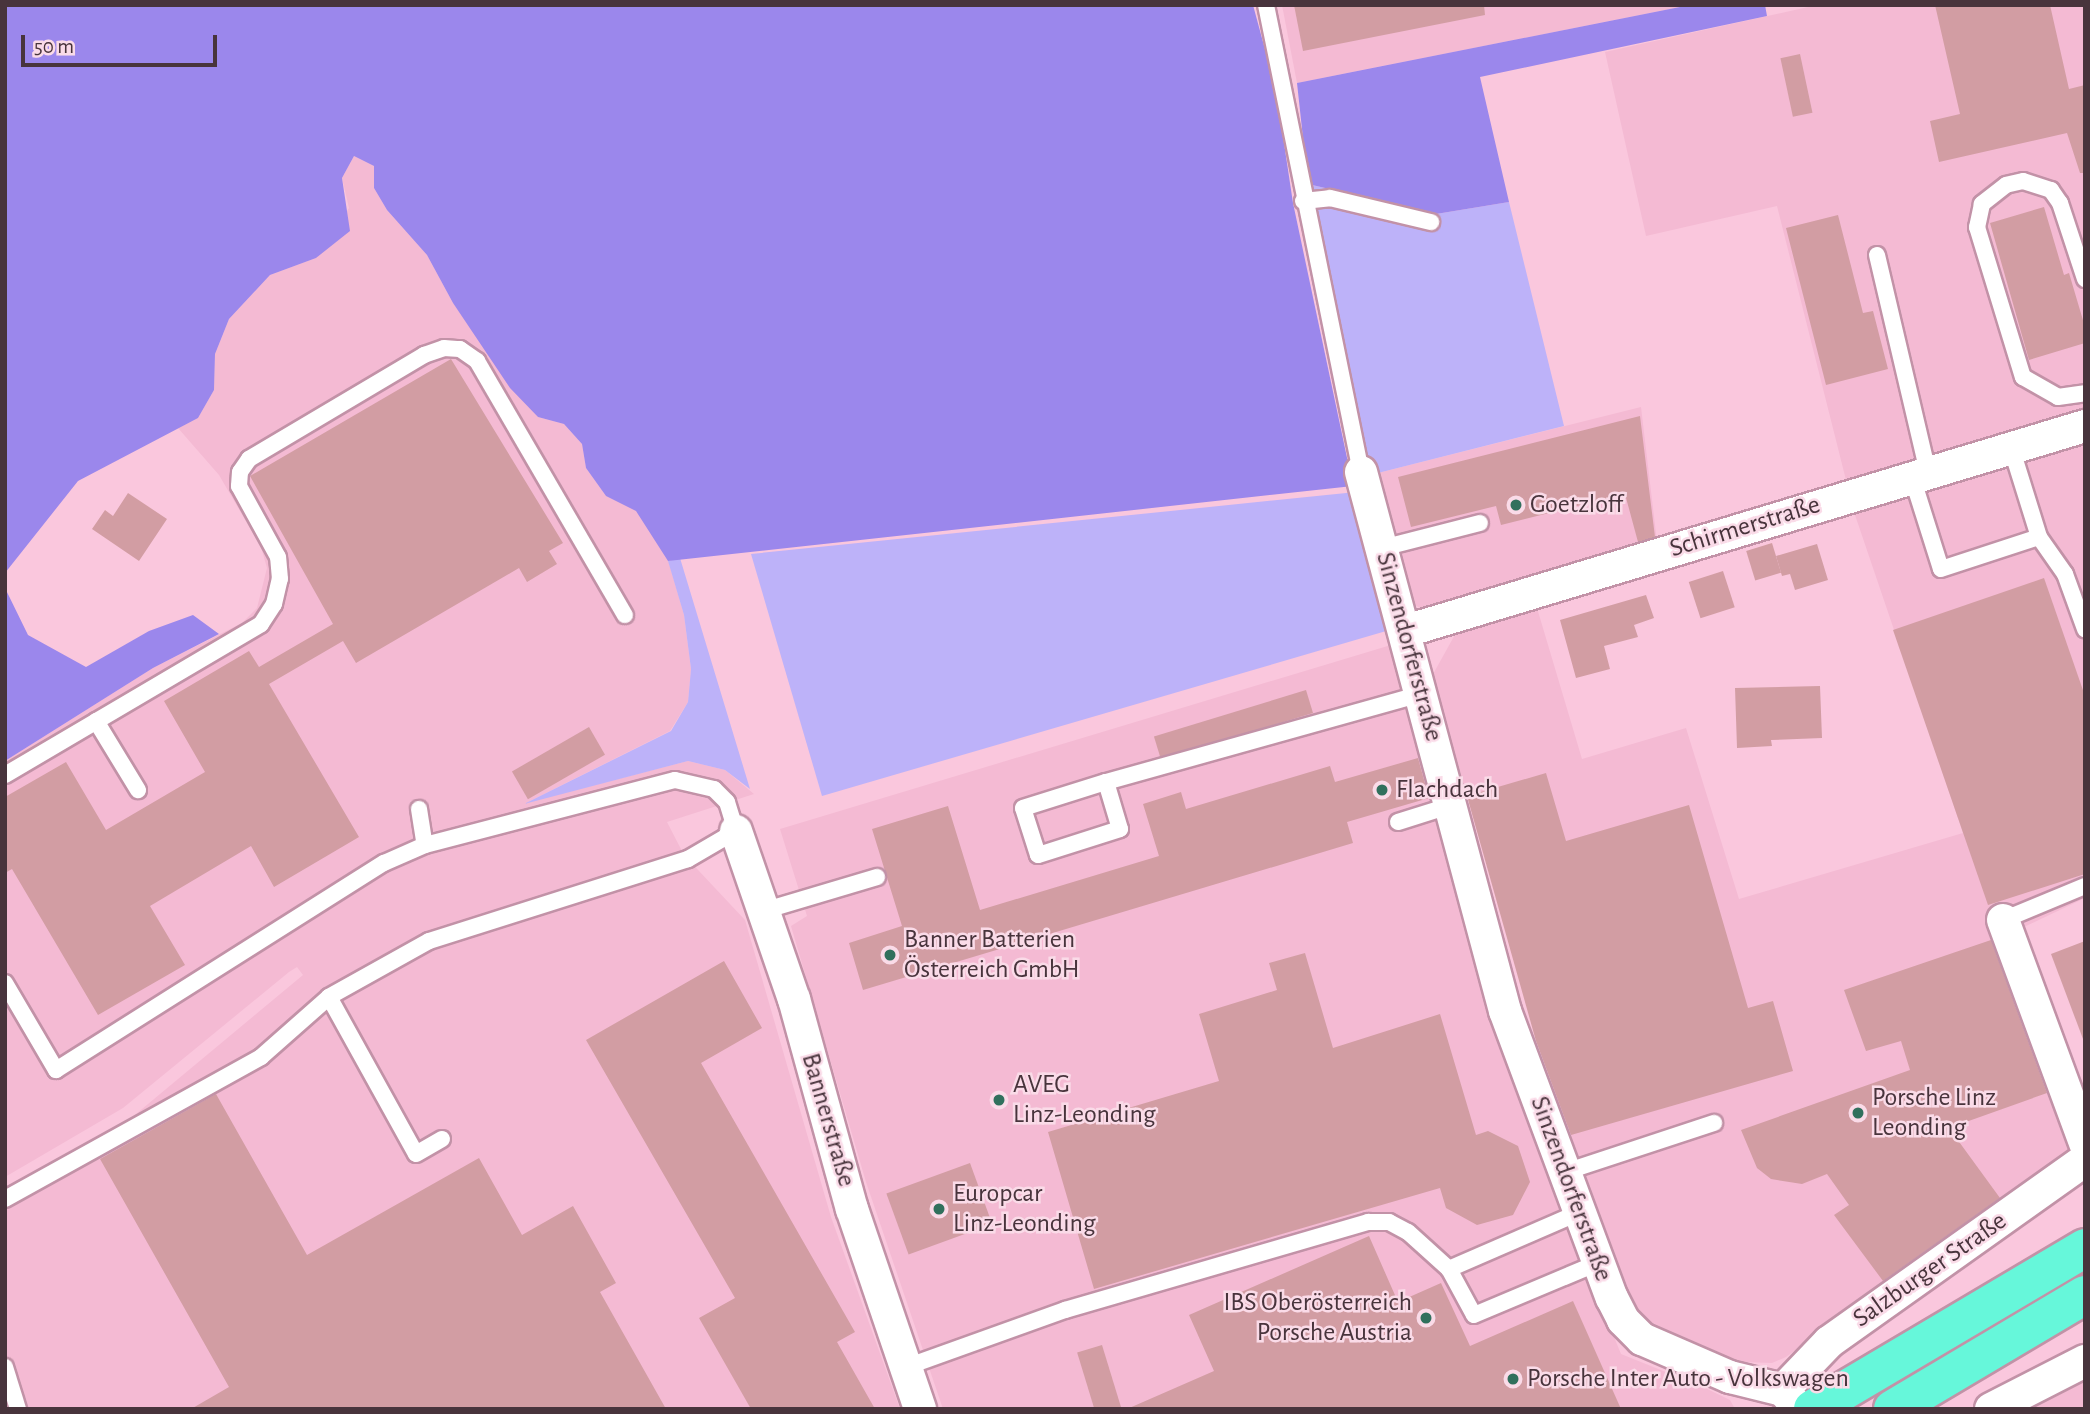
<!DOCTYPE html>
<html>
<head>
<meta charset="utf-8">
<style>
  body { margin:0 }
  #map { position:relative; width:2090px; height:1414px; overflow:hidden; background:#fac7dd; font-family:"Alegreya Sans",sans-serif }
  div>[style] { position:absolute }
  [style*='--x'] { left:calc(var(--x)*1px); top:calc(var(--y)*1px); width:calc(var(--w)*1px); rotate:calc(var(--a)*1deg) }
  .built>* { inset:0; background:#f4bad3 }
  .green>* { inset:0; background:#bdb2f9 }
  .forest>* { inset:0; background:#9b87ec }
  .building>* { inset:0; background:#d29da3; transform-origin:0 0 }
  .roads { filter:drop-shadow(2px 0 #c292a7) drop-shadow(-2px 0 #c292a7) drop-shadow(0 2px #c292a7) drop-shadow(0 -2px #c292a7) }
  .lane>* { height:16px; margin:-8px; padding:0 8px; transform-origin:8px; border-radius:8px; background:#fff }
  .street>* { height:32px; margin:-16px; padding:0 16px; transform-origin:16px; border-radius:16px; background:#fff }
  .primary>* { height:38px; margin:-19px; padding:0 19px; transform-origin:19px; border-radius:19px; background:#66f7da }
  .dots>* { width:19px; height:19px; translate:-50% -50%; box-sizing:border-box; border:4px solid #fadbe8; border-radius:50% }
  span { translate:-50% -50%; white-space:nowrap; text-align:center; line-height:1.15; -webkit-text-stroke:5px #fadbe8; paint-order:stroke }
  .poi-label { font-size:26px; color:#48343c }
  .left { translate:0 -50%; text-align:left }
  .right { translate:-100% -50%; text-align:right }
  .street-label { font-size:26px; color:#48343c }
  .frame { position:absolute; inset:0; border:7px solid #48343c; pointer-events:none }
  .scale { position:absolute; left:21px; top:35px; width:196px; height:32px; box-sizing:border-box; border:4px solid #48343c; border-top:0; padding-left:9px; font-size:21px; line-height:24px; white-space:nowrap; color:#48343c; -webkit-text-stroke:5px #fadbe8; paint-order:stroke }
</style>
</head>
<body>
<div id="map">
  <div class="built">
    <div style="clip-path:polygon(1282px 5px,1690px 5px,1297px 83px)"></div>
    <div style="clip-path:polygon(1817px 5px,2085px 5px,2085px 409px,1846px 480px,1777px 206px,1646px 236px,1605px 52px)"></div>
    <div style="clip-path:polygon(354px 156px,374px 166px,374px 188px,387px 210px,427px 255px,453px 303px,538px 417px,564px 424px,582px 444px,586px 468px,606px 496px,636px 510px,666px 553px,684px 615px,691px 669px,688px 702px,670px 731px,528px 802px,688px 761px,725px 770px,754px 794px,667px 822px,684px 855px,745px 920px,831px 1217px,900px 1409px,5px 1409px,5px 1189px,130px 1119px,303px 975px,297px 967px,289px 972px,123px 1108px,5px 1177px,5px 761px,153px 668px,242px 623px,257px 608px,267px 568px,261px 547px,219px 475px,178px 428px,198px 418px,214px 390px,215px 354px,229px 319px,270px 275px,316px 258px,349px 208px,342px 178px)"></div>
    <div style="clip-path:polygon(1641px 407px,1657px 542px,1424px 611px,1408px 600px,1370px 475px)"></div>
    <div style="clip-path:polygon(2085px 445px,2085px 898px,2024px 927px,1990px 908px,2004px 935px,2077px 1145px,1786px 1357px,1772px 1363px,1744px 1362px,1658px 1334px,1633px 1310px,1567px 1136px,1432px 676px,1457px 631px,1537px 608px,1582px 759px,1686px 728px,1739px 899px,1963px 833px,1854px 512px)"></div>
    <div style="clip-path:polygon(1391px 645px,1397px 648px,1592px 1283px,1621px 1354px,1703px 1387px,1730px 1400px,1735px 1409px,943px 1409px,866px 1182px,791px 926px,807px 916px,780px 829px)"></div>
    <div style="clip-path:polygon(2085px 1379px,2085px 1409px,2027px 1409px,2045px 1400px)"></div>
  </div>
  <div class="green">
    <div style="clip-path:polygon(1308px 184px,1436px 214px,1509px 202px,1564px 426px,1370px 475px)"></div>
    <div style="clip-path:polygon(1356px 492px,1393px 629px,822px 796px,751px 554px)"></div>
    <div style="clip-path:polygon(680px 558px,750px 789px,725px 770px,688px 761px,524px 804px,671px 731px,688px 702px,691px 669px,684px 615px,668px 561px)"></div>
  </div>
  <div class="forest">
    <div style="clip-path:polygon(5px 5px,1253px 5px,1276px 90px,1293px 203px,1353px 486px,668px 561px,636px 511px,606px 496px,586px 468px,582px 444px,564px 424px,538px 417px,510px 388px,453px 303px,427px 255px,387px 210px,374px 188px,374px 166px,354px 156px,342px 178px,350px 231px,316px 258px,270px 275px,229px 319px,215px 354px,214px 390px,198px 418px,78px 481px,5px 573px)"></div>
    <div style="clip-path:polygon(1690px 5px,1765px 5px,1767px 16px,1480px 77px,1509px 202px,1436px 214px,1308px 184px,1297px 83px)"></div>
    <div style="clip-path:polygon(5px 588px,28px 635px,86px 667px,149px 631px,193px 615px,219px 634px,153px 668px,5px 761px)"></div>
  </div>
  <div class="building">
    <div style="clip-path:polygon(1294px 5px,1484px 5px,1485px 15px,1303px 51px)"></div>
    <div style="clip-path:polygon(1935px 5px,2050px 5px,2069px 89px,2085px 85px,2085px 173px,2080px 173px,2067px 133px,1939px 162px,1930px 121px,1960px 114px)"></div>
    <div style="left:1800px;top:54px;width:60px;height:20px;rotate:78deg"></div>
    <div style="clip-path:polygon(2044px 207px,2064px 275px,2069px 273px,2085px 327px,2085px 343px,2029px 360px,1990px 223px)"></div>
    <div style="clip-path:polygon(1838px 215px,1863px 313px,1873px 311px,1888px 369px,1826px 385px,1786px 228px)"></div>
    <div style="clip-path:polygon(451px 359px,563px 543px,549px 551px,557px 564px,527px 582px,519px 568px,356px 663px,343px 641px,269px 684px,359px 837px,274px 887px,251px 846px,150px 906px,185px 965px,98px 1015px,12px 869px,5px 873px,5px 797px,66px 762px,106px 830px,205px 772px,164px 701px,249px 651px,259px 667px,333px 624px,250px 476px)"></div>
    <div style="clip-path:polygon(1640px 416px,1655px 537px,1638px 542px,1625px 494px,1501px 525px,1496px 506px,1411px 527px,1398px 477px)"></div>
    <div style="clip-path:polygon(128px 493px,167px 519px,139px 561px,92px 529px,105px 510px,113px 516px)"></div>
    <div style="left:1772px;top:543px;width:31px;height:27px;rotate:73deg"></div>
    <div style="clip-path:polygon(1817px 544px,1828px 580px,1795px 590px,1790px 574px,1782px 576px,1776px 556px)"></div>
    <div style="left:1723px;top:571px;width:38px;height:36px;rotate:72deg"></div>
    <div style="clip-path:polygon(2044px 578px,2085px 696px,2085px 874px,1988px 905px,1893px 630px)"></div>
    <div style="clip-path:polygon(1646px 595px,1654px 618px,1634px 625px,1638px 637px,1604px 646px,1610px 669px,1576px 678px,1560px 620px)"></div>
    <div style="clip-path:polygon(1820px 686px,1822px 738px,1771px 740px,1772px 746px,1737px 748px,1735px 688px)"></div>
    <div style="left:1306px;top:690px;width:24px;height:159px;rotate:73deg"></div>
    <div style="left:589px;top:727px;width:32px;height:89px;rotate:60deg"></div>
    <div style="clip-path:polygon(1418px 758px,1429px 798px,1347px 822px,1353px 843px,863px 990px,849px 943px,902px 926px,872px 829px,948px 806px,980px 910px,1159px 856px,1143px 804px,1181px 792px,1186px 809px,1330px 766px,1335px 782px)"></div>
    <div style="clip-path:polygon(1546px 773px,1566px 841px,1689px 805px,1748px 1008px,1773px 1001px,1793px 1071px,1571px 1135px,1536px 1041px,1467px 796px)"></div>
    <div style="clip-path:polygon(1991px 940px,2047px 1093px,1949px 1128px,2000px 1198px,1883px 1281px,1834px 1215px,1849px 1205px,1827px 1174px,1802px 1184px,1771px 1179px,1757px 1168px,1741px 1130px,1910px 1070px,1901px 1041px,1866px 1051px,1844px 990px)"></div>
    <div style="clip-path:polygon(2085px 941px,2085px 1038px,2083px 1039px,2051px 954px)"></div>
    <div style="clip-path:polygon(1305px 953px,1333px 1048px,1440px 1014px,1476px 1135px,1488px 1131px,1518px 1146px,1530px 1182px,1513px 1215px,1477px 1225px,1446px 1208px,1440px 1188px,1094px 1289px,1048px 1132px,1219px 1081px,1199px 1014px,1277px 990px,1269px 963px)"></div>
    <div style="clip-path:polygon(724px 961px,762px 1028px,701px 1063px,855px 1332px,837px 1342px,875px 1409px,751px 1409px,699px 1318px,735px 1298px,586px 1040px)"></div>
    <div style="clip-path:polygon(216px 1094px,307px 1255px,479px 1158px,522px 1235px,573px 1206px,616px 1283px,600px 1292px,666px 1409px,191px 1409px,229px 1387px,100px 1159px)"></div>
    <div style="left:970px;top:1163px;width:65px;height:89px;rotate:70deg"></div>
    <div style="clip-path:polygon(1369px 1236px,1398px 1302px,1441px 1283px,1470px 1346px,1573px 1301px,1621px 1409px,1127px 1409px,1214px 1371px,1189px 1315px)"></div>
    <div style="left:1102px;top:1345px;width:67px;height:26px;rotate:73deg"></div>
  </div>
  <div class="roads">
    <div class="lane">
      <div style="--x:1266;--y:5;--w:477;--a:78.5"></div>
      <div style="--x:1303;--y:201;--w:27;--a:-6"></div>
      <div style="--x:1330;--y:198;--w:104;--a:13.4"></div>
      <div style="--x:1877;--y:255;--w:223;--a:76.8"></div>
      <div style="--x:2085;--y:279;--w:80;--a:-108.2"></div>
      <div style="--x:2060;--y:203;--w:16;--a:-125"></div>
      <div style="--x:2051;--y:190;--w:29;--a:-162"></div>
      <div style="--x:2023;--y:181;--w:17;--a:167"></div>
      <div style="--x:2006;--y:185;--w:31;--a:142"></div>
      <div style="--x:1982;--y:204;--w:24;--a:102"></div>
      <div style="--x:1977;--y:227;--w:157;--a:73"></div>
      <div style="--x:2023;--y:377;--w:40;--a:29.7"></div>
      <div style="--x:2058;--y:397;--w:27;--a:-8"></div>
      <div style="--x:2011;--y:447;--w:94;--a:72.7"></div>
      <div style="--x:2039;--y:537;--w:45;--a:54.9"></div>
      <div style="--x:2065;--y:574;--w:59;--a:70"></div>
      <div style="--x:1912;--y:477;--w:96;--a:72.5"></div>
      <div style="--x:1941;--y:569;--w:103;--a:-18.1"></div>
      <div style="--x:1382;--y:548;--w:101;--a:-14.3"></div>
      <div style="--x:96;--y:721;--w:81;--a:58.7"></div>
      <div style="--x:5;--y:775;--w:297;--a:-30.5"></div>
      <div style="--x:261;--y:624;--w:24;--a:-57"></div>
      <div style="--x:274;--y:604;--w:26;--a:-77"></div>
      <div style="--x:280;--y:579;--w:22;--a:-95"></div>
      <div style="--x:278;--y:557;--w:81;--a:-118.8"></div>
      <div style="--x:239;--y:486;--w:14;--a:-86"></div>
      <div style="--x:240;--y:472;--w:16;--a:-55"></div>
      <div style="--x:249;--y:459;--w:204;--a:-30.7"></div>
      <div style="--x:424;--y:355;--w:21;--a:-19"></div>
      <div style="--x:444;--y:348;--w:16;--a:4"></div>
      <div style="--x:460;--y:349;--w:21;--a:35"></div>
      <div style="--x:477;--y:361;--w:294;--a:59.8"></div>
      <div style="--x:1106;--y:782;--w:49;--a:73.4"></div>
      <div style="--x:1120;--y:829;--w:86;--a:162.4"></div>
      <div style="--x:1038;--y:855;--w:49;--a:-107.7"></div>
      <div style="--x:1023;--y:808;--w:87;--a:-17.4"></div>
      <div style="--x:1106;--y:782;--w:328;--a:-15.6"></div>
      <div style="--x:419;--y:809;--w:36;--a:81"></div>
      <div style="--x:1398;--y:822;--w:57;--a:-17.5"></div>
      <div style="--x:763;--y:911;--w:119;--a:-16.6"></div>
      <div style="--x:2003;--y:920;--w:89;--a:-22.5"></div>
      <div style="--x:5;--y:983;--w:101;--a:59.6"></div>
      <div style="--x:56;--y:1070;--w:388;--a:-32.3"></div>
      <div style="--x:384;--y:863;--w:45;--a:-23.7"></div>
      <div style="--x:425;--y:845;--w:258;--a:-14.6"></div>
      <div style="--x:675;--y:780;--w:40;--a:13"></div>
      <div style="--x:714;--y:789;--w:18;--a:45"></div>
      <div style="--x:727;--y:802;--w:30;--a:73"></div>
      <div style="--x:736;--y:831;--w:56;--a:149.7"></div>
      <div style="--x:688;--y:859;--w:272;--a:162.4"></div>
      <div style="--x:429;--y:941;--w:115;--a:150.8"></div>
      <div style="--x:329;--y:997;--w:179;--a:61"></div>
      <div style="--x:416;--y:1154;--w:30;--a:-30"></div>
      <div style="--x:1565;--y:1172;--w:157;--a:-18.2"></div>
      <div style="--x:5;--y:1199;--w:293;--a:-29"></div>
      <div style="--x:261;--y:1057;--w:91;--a:-41.4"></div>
      <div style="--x:1449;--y:1269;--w:143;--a:-23.5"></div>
      <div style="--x:5;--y:1367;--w:44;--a:72.8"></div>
      <div style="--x:906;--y:1367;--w:169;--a:-19.7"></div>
      <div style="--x:1065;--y:1310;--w:316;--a:-16.2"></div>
      <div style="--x:1368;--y:1222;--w:21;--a:0"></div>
      <div style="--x:1389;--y:1222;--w:21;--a:28"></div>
      <div style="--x:1408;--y:1232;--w:55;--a:42.1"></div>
      <div style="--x:1449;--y:1269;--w:52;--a:61.5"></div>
      <div style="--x:1474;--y:1315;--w:134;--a:-22.8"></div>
    </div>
    <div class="street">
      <div style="--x:1361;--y:472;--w:558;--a:75.04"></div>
      <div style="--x:1505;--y:1011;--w:306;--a:69.6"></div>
      <div style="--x:1612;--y:1298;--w:25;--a:63"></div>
      <div style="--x:1623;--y:1320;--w:27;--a:45"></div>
      <div style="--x:1642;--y:1339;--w:96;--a:23.4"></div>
      <div style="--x:1730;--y:1377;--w:55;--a:13.8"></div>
      <div style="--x:1783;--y:1390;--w:25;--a:50"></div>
      <div style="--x:1406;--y:631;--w:709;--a:-16.8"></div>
      <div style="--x:736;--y:831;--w:178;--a:71"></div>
      <div style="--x:794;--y:999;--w:218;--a:74.6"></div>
      <div style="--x:852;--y:1209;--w:211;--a:71.2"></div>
      <div style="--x:2003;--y:920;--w:238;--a:69.8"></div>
      <div style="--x:1783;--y:1390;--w:66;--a:-46.2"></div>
      <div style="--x:1829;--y:1342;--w:314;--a:-35.4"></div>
      <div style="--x:1991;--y:1409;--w:106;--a:-27.1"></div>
    </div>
    <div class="primary">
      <div style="--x:1813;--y:1409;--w:316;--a:-30.6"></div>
      <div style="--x:1893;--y:1409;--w:223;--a:-30.7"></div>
    </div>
  </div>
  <div class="dots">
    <div style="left:1516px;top:505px;background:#31705d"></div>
    <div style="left:1382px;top:790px;background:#31705d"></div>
    <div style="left:890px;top:955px;background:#31705d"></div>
    <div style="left:999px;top:1100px;background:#31705d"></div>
    <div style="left:1858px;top:1113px;background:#31705d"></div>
    <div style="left:939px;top:1209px;background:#31705d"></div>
    <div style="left:1426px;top:1318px;background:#31705d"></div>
    <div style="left:1513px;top:1379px;background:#31705d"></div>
  </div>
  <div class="poi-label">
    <span class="left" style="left:1530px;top:505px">Goetzloff</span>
    <span class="left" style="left:1396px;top:790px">Flachdach</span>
    <span class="left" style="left:904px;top:955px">Banner Batterien<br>Österreich GmbH</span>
    <span class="left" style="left:1013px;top:1100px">AVEG<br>Linz-Leonding</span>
    <span class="left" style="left:1872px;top:1113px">Porsche Linz<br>Leonding</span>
    <span class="left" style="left:953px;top:1209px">Europcar<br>Linz-Leonding</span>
    <span class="right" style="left:1412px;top:1318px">IBS Oberösterreich<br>Porsche Austria</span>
    <span class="left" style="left:1527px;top:1379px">Porsche Inter Auto - Volkswagen</span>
  </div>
  <div class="street-label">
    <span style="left:1745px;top:527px;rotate:-17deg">Schirmerstraße</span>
    <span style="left:1409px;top:647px;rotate:75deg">Sinzendorferstraße</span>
    <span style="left:828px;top:1120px;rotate:74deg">Bannerstraße</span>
    <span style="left:1571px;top:1189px;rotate:70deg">Sinzendorferstraße</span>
    <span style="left:1930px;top:1270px;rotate:-35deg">Salzburger Straße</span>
  </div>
  <div class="frame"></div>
  <div class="scale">50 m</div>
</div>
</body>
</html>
